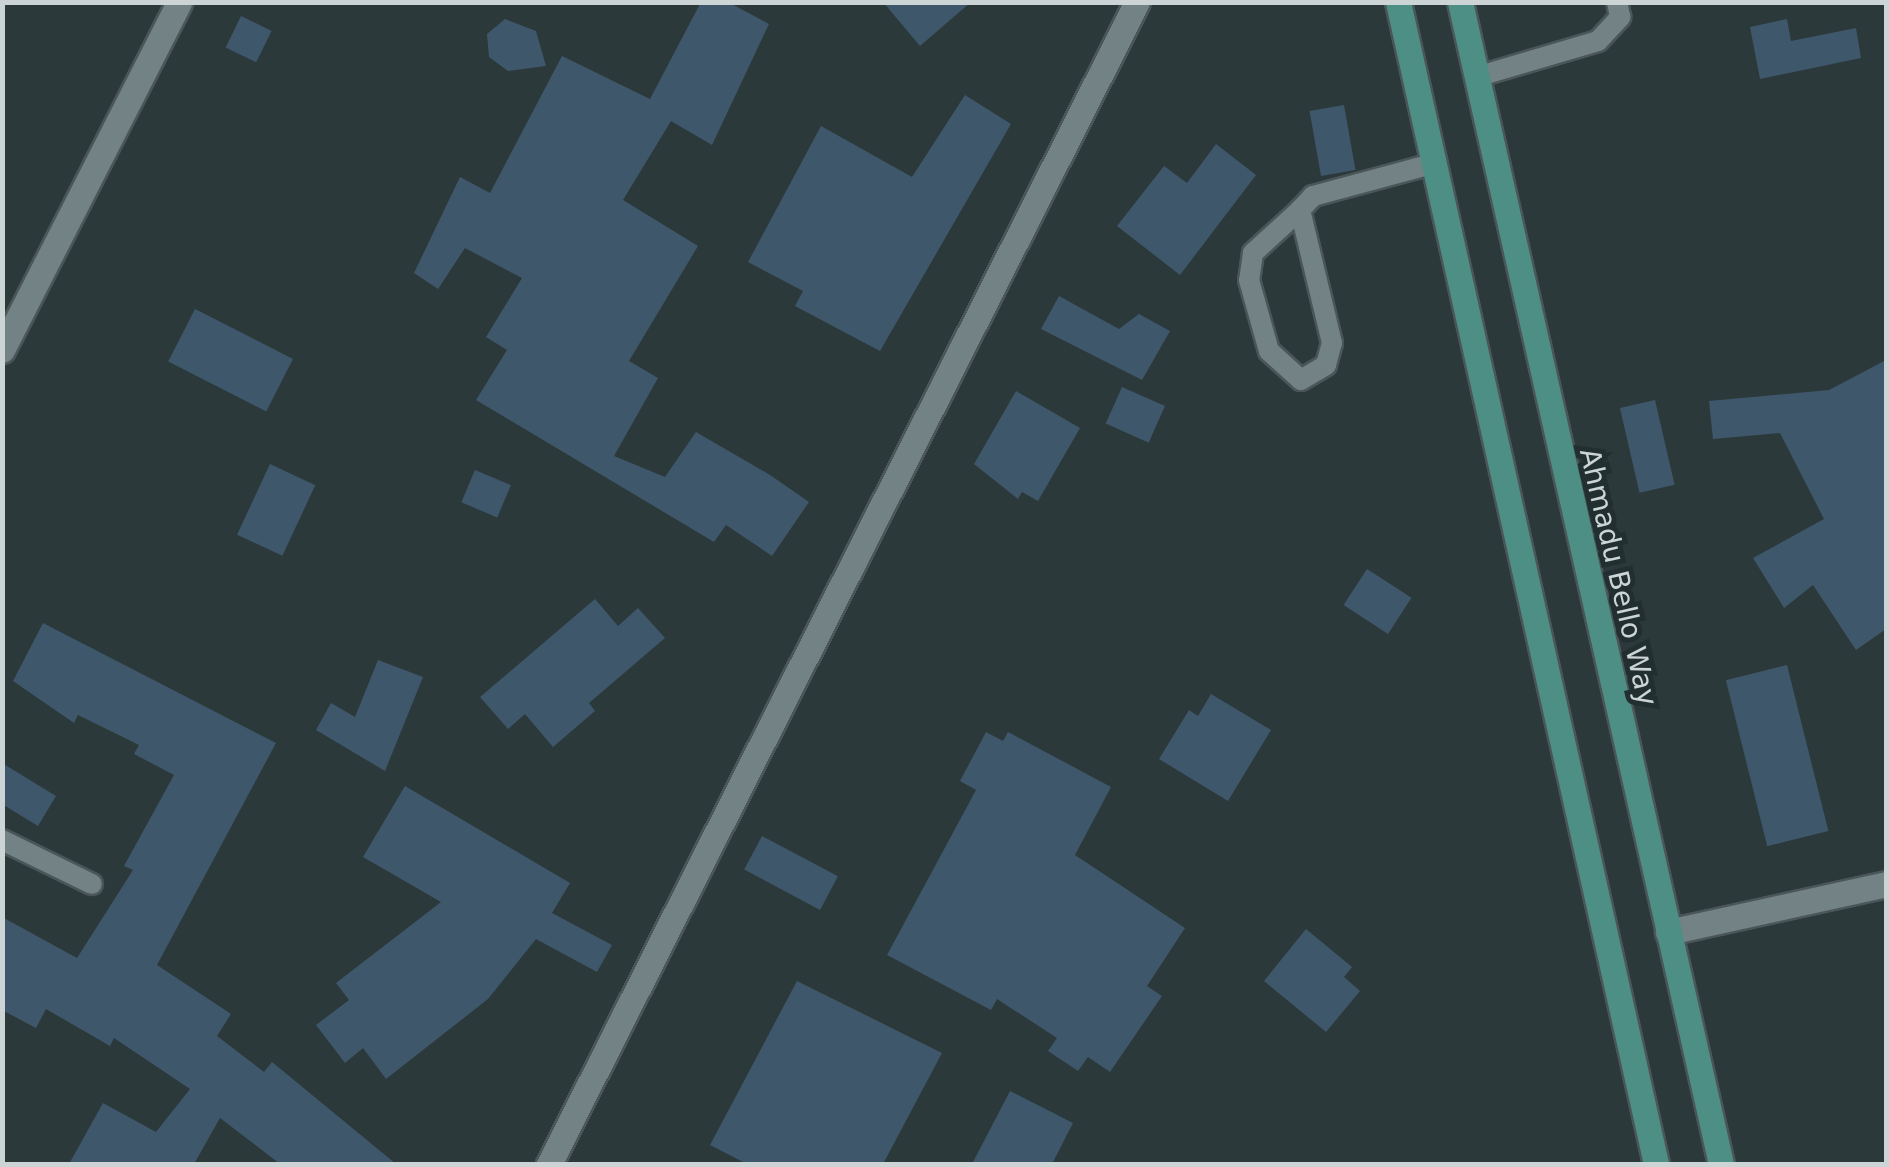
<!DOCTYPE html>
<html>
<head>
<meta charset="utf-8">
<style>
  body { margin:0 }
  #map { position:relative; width:1889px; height:1167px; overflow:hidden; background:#2c393b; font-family:"DejaVu Sans",sans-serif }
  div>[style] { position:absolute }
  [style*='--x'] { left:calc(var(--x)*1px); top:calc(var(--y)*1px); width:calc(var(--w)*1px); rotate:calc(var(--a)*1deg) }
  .building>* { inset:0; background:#3f576b; transform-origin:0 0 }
  .roads { filter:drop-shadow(2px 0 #4a5658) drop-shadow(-2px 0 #4a5658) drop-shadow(0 2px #4a5658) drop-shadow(0 -2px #4a5658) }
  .service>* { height:20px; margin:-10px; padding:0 10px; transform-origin:10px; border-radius:10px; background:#738285 }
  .minor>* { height:25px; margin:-12.5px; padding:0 12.5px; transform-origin:12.5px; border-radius:12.5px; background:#738285 }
  .primary>* { height:25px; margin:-12.5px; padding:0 12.5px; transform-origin:12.5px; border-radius:12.5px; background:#4e8f85 }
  span { translate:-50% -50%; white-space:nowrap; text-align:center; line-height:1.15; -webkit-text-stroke:10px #222f31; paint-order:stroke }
  .street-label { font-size:28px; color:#ccd4d6 }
  .frame { position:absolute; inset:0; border:5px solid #ccd4d6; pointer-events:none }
</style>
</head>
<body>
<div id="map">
  <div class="building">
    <div style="clip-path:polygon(701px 2px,728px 2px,769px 24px,712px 145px,671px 121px,623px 200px,698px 246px,629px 361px,658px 378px,614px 456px,665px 477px,696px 432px,770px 475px,809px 502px,772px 556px,726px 525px,714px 542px,476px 400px,507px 350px,486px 337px,522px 278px,465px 248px,438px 289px,414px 273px,460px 177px,490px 193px,562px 56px,650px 99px)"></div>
    <div style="clip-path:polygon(883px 2px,971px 2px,920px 46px)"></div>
    <div style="left:241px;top:16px;width:34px;height:35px;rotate:26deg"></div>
    <div style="clip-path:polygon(505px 19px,536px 31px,546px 66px,508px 71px,489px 57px,487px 34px)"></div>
    <div style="clip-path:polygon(1787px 19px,1791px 41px,1856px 28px,1861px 58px,1760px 79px,1750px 27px)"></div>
    <div style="clip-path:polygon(965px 95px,1011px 124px,880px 351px,795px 306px,803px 291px,748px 262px,821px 126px,912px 177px)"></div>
    <div style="left:1344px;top:105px;width:66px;height:35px;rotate:80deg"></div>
    <div style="clip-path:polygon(1216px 144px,1256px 175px,1180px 275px,1117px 226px,1164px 166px,1187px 183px)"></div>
    <div style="clip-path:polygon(1059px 296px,1119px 329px,1139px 314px,1170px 331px,1142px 380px,1041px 329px)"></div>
    <div style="left:195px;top:309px;width:110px;height:59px;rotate:27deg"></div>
    <div style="clip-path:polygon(1886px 360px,1886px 629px,1856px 650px,1813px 585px,1784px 608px,1753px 558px,1824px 519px,1780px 433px,1713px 439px,1709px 401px,1829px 390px)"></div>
    <div style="left:1122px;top:387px;width:47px;height:40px;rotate:24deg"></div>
    <div style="clip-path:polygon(1016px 391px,1080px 428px,1038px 501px,1022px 492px,1018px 499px,974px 464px)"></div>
    <div style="left:1655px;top:400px;width:87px;height:36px;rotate:77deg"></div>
    <div style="left:270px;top:464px;width:50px;height:78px;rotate:25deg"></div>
    <div style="left:475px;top:470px;width:39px;height:35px;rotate:23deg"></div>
    <div style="left:1367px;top:569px;width:53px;height:43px;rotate:33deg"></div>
    <div style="clip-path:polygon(595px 599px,618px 626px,638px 608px,665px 638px,589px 703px,595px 711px,553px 747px,525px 714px,508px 729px,480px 697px)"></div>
    <div style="clip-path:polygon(43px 623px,276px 743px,157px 965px,231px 1014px,217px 1036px,264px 1072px,272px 1062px,396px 1164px,280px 1164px,220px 1118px,194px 1164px,69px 1164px,103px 1103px,156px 1132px,190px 1089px,114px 1038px,110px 1046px,46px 1009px,36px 1028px,2px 1010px,2px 917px,77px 958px,133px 870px,124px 866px,174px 775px,134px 754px,139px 745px,78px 715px,74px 723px,13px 681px)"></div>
    <div style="clip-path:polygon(378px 660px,423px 677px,385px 771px,316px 730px,331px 703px,355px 717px)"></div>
    <div style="left:1787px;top:665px;width:171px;height:63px;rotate:76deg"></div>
    <div style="clip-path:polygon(1211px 694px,1271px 730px,1228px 801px,1159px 759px,1189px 710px,1198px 716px)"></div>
    <div style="clip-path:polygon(986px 732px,1003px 741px,1008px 732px,1111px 787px,1075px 855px,1185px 928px,1147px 986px,1162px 996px,1110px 1072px,1088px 1057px,1078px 1071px,1048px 1051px,1057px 1038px,997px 999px,991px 1010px,887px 955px,976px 790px,960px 781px)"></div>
    <div style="clip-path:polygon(2px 763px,56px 796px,38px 826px,2px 804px)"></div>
    <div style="clip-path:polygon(405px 786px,570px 883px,552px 913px,612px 945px,597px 972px,536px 939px,488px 999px,386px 1079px,363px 1048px,345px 1063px,316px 1025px,349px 1000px,336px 983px,441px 902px,363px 857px)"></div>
    <div style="left:762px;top:836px;width:86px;height:38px;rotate:28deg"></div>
    <div style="clip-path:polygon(1306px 929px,1352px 967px,1344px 977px,1360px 991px,1326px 1032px,1264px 981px)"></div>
    <div style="clip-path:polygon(797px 981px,942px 1053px,883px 1164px,747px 1164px,710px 1145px)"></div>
    <div style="clip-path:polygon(1010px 1091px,1073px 1123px,1052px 1164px,972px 1164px)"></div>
  </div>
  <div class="roads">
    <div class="service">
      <div style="--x:1476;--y:77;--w:127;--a:-16.4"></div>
      <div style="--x:1598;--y:41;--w:33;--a:-47"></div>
      <div style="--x:1620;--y:17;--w:15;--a:-101"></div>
      <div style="--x:1300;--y:210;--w:64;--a:137.5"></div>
      <div style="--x:1253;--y:253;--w:27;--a:98"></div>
      <div style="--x:1249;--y:280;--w:74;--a:74.3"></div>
      <div style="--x:1269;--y:351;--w:43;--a:42.2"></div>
      <div style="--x:1301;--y:380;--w:29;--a:-31"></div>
      <div style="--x:1326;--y:365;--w:23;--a:-75"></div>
      <div style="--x:1332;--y:343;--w:137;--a:-103.5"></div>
      <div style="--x:1300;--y:210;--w:19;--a:-47"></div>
      <div style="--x:1313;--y:196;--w:126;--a:-15.1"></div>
      <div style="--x:2;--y:840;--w:100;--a:26.1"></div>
    </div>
    <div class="minor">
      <div style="--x:2;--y:350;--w:390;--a:-63"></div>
      <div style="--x:1668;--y:932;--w:223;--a:-12.4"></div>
      <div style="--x:549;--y:1164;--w:1302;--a:-63.16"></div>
    </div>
    <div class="primary">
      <div style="--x:1398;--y:2;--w:1190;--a:77.48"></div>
      <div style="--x:1460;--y:2;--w:1191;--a:77.34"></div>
    </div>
  </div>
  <div class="street-label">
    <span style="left:1618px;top:577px;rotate:77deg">Ahmadu Bello Way</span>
  </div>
  <div class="frame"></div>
</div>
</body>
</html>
